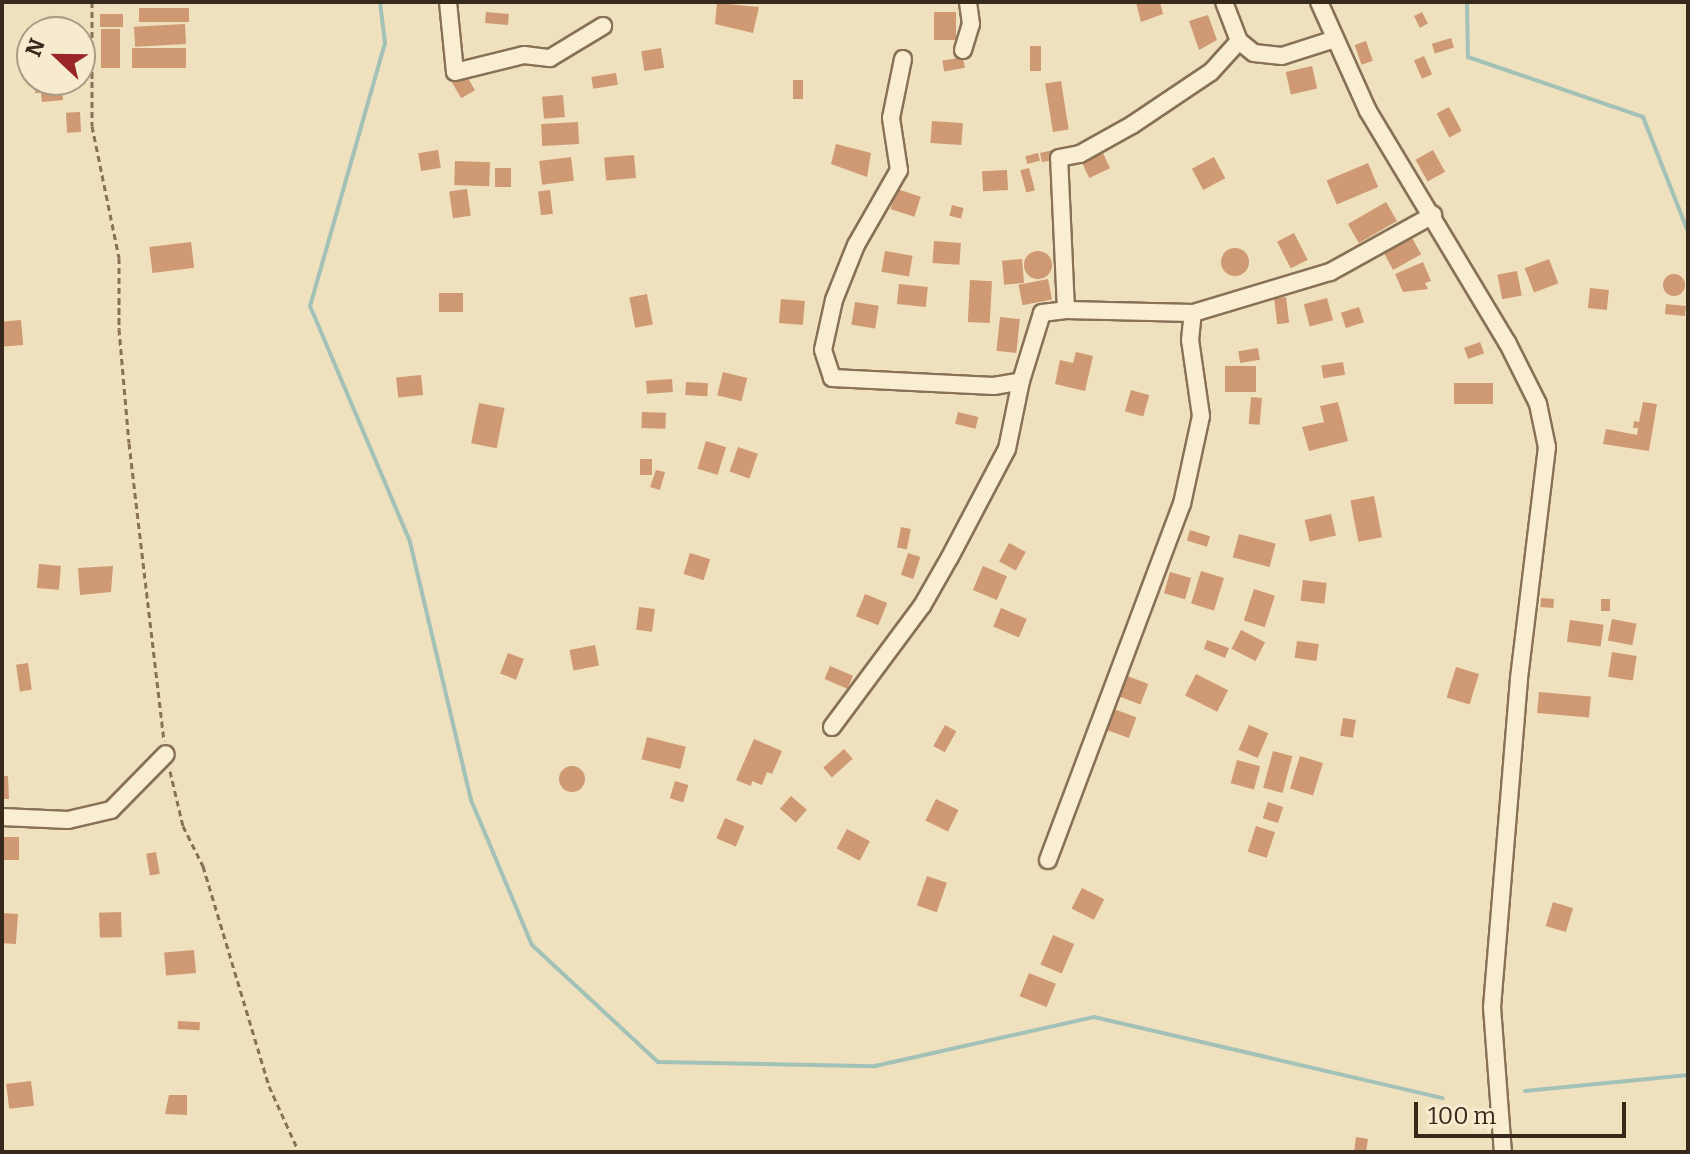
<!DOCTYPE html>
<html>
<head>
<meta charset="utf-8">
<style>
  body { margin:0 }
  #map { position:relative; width:1690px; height:1154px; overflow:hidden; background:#efe0be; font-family:Bitter,serif }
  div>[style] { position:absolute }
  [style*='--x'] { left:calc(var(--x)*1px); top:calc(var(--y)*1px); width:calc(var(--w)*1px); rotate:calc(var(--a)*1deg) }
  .stream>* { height:4px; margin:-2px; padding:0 2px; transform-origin:2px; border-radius:2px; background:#a2c1b7 }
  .building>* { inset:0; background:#cf9973; transform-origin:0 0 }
  .round { border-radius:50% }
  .path>* { height:3px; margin-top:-1.5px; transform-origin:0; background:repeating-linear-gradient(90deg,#887156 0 6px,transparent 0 10px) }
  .roads { filter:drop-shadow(2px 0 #887156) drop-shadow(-2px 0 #887156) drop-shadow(0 2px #887156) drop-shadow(0 -2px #887156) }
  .street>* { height:16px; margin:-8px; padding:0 8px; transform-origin:8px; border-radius:8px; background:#faeed2 }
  span { translate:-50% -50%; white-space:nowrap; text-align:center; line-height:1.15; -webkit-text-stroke:7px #f6ebce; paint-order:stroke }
  .frame { position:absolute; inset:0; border:4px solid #37291c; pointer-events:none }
  .north { position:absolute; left:16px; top:16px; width:80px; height:80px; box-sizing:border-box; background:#f6ebce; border:2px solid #aa9d87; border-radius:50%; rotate:292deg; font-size:22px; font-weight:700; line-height:32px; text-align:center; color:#37291c }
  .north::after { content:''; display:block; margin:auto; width:28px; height:36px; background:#992526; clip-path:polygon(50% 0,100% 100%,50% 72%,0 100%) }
  .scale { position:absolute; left:1414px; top:1102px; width:212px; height:36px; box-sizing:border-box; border:4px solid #37291c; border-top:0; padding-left:10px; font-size:24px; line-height:28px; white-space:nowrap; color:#37291c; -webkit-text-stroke:6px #f6ebce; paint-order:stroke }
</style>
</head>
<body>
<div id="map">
  <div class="stream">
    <div style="--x:380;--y:2;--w:41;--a:83"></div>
    <div style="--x:385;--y:43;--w:273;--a:105.9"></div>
    <div style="--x:310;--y:306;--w:256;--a:67"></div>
    <div style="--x:410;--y:542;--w:265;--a:76.7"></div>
    <div style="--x:471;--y:800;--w:157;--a:67.2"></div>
    <div style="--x:532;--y:945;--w:172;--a:42.9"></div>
    <div style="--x:658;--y:1062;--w:217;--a:1.1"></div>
    <div style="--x:875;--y:1066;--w:224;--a:-12.6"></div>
    <div style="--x:1094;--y:1017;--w:358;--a:13.1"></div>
    <div style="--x:1467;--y:2;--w:55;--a:89"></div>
    <div style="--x:1468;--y:57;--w:185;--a:18.9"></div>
    <div style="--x:1643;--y:117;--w:123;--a:68.6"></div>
    <div style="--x:1525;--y:1091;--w:164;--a:-5.6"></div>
  </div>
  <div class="building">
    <div style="clip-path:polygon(1136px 2px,1160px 2px,1163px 14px,1141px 22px)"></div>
    <div style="clip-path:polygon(717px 3px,759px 7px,753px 33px,715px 24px)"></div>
    <div style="left:189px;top:8px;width:14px;height:50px;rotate:90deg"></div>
    <div style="left:486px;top:12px;width:23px;height:11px;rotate:5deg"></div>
    <div style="left:956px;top:12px;width:28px;height:22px;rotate:90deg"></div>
    <div style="left:1422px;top:12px;width:13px;height:9px;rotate:63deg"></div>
    <div style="left:100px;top:14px;width:23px;height:13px"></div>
    <div style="clip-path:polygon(1208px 15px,1217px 40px,1199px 50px,1189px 21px)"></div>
    <div style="left:185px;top:24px;width:20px;height:51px;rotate:87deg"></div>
    <div style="left:101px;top:29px;width:19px;height:39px"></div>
    <div style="left:1451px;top:38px;width:10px;height:20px;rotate:73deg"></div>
    <div style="left:1366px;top:41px;width:21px;height:12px;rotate:71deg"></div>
    <div style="left:1030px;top:46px;width:11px;height:25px"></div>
    <div style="left:186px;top:48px;width:20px;height:54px;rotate:90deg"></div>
    <div style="left:661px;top:48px;width:20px;height:20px;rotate:81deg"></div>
    <div style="left:1424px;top:56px;width:20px;height:11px;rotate:66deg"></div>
    <div style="left:963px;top:57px;width:11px;height:21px;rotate:80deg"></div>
    <div style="left:1312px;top:66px;width:23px;height:27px;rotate:77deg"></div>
    <div style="left:465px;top:73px;width:20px;height:16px;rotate:60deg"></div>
    <div style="left:616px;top:73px;width:12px;height:25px;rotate:81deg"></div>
    <div style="clip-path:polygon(37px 80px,69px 80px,69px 87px,62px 87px,63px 100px,42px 102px,41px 93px,35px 93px)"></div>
    <div style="left:793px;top:80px;width:10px;height:19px"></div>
    <div style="left:1061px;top:81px;width:49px;height:16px;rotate:81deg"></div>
    <div style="left:563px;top:95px;width:22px;height:21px;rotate:85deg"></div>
    <div style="left:1449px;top:107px;width:27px;height:14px;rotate:62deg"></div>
    <div style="left:80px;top:112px;width:20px;height:14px;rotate:87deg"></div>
    <div style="left:932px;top:121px;width:31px;height:22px;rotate:4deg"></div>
    <div style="left:578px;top:122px;width:22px;height:37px;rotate:87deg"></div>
    <div style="clip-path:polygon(836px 144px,871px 153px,867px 177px,831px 164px)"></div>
    <div style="left:438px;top:150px;width:18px;height:20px;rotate:81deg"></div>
    <div style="clip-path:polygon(1053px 150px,1054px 160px,1042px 162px,1040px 153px)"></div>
    <div style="left:1433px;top:150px;width:25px;height:20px;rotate:61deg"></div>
    <div style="left:1102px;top:151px;width:19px;height:23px;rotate:65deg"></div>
    <div style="left:1038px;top:153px;width:8px;height:13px;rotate:76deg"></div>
    <div style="left:634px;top:155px;width:23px;height:30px;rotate:85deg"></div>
    <div style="left:571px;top:157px;width:24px;height:32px;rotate:83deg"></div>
    <div style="left:1214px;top:157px;width:24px;height:25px;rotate:62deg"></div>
    <div style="left:455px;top:161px;width:35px;height:24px;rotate:2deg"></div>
    <div style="left:1368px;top:163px;width:26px;height:45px;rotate:67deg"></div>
    <div style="left:495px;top:168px;width:16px;height:19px"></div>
    <div style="left:1029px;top:168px;width:23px;height:9px;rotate:75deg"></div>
    <div style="left:1007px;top:170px;width:20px;height:25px;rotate:87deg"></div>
    <div style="left:467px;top:189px;width:27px;height:18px;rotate:82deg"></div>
    <div style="left:897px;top:189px;width:25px;height:21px;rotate:18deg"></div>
    <div style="left:550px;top:190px;width:24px;height:12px;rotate:83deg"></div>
    <div style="left:1386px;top:202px;width:22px;height:44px;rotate:60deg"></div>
    <div style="left:952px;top:205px;width:12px;height:11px;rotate:14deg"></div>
    <div style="left:1294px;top:233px;width:30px;height:19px;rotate:63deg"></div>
    <div style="left:1411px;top:236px;width:21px;height:32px;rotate:61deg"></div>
    <div style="left:934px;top:241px;width:27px;height:22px;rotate:4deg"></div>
    <div style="left:191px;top:242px;width:26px;height:42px;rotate:83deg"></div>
    <div class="round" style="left:1221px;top:248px;width:28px;height:28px"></div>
    <div style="left:885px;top:251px;width:28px;height:21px;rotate:10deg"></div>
    <div class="round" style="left:1024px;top:251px;width:28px;height:28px"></div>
    <div style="left:1022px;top:259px;width:24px;height:20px;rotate:85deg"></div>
    <div style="left:1549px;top:259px;width:26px;height:26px;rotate:69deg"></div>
    <div style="clip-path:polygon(1423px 262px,1431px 281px,1425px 283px,1428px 289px,1403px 292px,1395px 274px)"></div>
    <div style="left:1517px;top:271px;width:25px;height:20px;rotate:79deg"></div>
    <div class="round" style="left:1663px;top:274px;width:22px;height:22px"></div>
    <div style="left:1048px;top:279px;width:21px;height:30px;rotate:79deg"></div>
    <div style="left:970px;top:280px;width:22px;height:42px;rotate:3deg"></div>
    <div style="left:899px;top:284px;width:29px;height:20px;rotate:6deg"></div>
    <div style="left:1590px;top:288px;width:19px;height:20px;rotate:6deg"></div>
    <div style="left:439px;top:293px;width:24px;height:19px"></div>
    <div style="left:647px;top:294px;width:31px;height:18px;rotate:79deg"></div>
    <div style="left:1286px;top:297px;width:26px;height:12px;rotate:83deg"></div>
    <div style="left:1327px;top:298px;width:23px;height:24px;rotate:75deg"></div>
    <div style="left:781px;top:299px;width:24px;height:24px;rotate:5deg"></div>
    <div style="left:855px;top:302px;width:24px;height:23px;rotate:9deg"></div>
    <div style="left:1666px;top:304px;width:20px;height:10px;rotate:6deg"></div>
    <div style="left:1359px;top:307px;width:16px;height:19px;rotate:72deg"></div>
    <div style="left:1000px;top:317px;width:20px;height:34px;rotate:6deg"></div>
    <div style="left:21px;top:320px;width:25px;height:19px;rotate:85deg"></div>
    <div style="left:1480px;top:342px;width:12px;height:17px;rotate:70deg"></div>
    <div style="left:1258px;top:348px;width:12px;height:20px;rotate:81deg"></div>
    <div style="clip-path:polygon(1076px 352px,1093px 356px,1085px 391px,1055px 384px,1060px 360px,1073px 363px)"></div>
    <div style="left:1343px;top:362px;width:13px;height:22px;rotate:81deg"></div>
    <div style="left:1225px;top:366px;width:31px;height:26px"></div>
    <div style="left:723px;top:372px;width:25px;height:24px;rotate:14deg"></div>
    <div style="left:421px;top:375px;width:20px;height:25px;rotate:84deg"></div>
    <div style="left:672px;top:379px;width:13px;height:26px;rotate:86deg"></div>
    <div style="left:686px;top:382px;width:22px;height:13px;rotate:3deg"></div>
    <div style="left:1454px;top:383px;width:39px;height:21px"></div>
    <div style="left:1131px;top:390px;width:19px;height:22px;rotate:16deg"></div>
    <div style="left:1251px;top:397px;width:11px;height:27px;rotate:5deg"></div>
    <div style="clip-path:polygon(1338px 402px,1348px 441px,1309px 451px,1302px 427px,1324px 422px,1320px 406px)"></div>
    <div style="clip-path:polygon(1643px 402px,1657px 404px,1649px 451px,1603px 444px,1606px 429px,1637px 435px,1638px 428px,1633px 428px,1634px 421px,1639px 422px)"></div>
    <div style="left:479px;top:403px;width:26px;height:41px;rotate:11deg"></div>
    <div style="left:642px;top:412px;width:24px;height:16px;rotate:2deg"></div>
    <div style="left:958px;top:412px;width:21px;height:12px;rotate:14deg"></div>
    <div style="left:706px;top:441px;width:21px;height:29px;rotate:17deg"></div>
    <div style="left:738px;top:447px;width:21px;height:26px;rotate:19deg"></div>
    <div style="left:640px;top:459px;width:12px;height:16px"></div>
    <div style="clip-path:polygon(656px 470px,665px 472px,660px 490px,650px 487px)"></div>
    <div style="left:1374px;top:496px;width:42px;height:24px;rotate:79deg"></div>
    <div style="left:1331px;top:514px;width:22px;height:27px;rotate:77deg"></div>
    <div style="left:901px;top:527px;width:10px;height:21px;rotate:11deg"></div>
    <div style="left:1190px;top:530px;width:21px;height:11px;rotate:17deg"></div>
    <div style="left:1239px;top:534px;width:38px;height:24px;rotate:15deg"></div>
    <div style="left:1009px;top:543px;width:19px;height:21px;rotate:28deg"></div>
    <div style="left:690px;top:553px;width:21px;height:22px;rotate:17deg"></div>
    <div style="left:908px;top:553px;width:13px;height:23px;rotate:18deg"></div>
    <div style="left:39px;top:564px;width:22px;height:24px;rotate:5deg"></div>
    <div style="clip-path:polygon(113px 566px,111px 592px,80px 595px,78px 568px)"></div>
    <div style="left:983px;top:566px;width:26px;height:26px;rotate:23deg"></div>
    <div style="left:1201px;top:571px;width:24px;height:34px;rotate:17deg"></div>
    <div style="left:1170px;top:572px;width:22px;height:22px;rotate:16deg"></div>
    <div style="left:1303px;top:580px;width:24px;height:21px;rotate:7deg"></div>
    <div style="left:1254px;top:589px;width:22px;height:33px;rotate:18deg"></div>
    <div style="left:865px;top:594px;width:24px;height:24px;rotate:22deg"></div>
    <div style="left:1541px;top:598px;width:13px;height:9px;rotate:4deg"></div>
    <div style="left:1601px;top:599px;width:9px;height:12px"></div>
    <div style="left:639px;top:607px;width:16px;height:23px;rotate:7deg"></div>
    <div style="left:1001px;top:608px;width:28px;height:20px;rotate:23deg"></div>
    <div style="left:1612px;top:619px;width:25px;height:22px;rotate:11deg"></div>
    <div style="left:1570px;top:620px;width:34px;height:22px;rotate:8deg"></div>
    <div style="left:1241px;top:630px;width:27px;height:21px;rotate:27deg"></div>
    <div style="clip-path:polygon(1207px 640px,1229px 648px,1225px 658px,1204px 649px)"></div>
    <div style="left:1297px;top:641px;width:22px;height:17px;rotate:8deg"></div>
    <div style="left:595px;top:645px;width:21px;height:26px;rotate:79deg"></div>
    <div style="left:1612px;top:652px;width:25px;height:25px;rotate:9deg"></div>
    <div style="left:508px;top:653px;width:17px;height:22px;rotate:21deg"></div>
    <div style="left:28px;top:663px;width:27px;height:12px;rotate:82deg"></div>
    <div style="left:830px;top:666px;width:25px;height:14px;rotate:23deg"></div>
    <div style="left:1456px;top:667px;width:24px;height:32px;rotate:17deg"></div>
    <div style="left:1196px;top:674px;width:36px;height:24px;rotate:27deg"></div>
    <div style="left:1125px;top:675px;width:25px;height:22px;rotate:21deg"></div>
    <div style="left:1539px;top:692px;width:52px;height:21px;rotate:5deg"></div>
    <div style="left:1111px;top:708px;width:27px;height:22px;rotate:20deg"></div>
    <div style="left:1343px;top:718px;width:13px;height:18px;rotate:9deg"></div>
    <div style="left:945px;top:725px;width:13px;height:24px;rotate:29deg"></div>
    <div style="left:1249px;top:725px;width:21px;height:27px;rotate:23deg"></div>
    <div style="left:647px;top:737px;width:40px;height:23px;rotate:14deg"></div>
    <div style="clip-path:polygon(754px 739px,782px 751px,772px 774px,767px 772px,762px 785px,752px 781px,751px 786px,736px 780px)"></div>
    <div style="left:844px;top:749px;width:13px;height:28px;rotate:48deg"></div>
    <div style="left:1273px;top:751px;width:20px;height:38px;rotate:15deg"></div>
    <div style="left:1300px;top:756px;width:24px;height:34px;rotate:17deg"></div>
    <div style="left:1237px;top:760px;width:24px;height:24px;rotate:15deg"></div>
    <div class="round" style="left:559px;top:766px;width:26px;height:26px"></div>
    <div style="clip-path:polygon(2px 776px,8px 776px,9px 799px,2px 799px)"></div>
    <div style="left:675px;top:781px;width:14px;height:18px;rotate:17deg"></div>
    <div style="left:791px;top:796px;width:21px;height:17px;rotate:41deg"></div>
    <div style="left:936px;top:799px;width:25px;height:24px;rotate:26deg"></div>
    <div style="left:1268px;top:802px;width:16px;height:17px;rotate:18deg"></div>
    <div style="left:725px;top:818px;width:21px;height:22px;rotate:23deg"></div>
    <div style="left:1256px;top:826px;width:20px;height:27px;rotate:18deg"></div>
    <div style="left:847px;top:829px;width:26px;height:22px;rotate:28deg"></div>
    <div style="left:2px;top:837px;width:17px;height:23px"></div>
    <div style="left:156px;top:852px;width:22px;height:10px;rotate:80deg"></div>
    <div style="left:927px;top:876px;width:21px;height:31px;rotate:19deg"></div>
    <div style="left:1082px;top:888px;width:25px;height:23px;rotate:27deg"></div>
    <div style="left:1553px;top:902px;width:21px;height:25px;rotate:17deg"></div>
    <div style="left:121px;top:912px;width:25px;height:22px;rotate:88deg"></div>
    <div style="left:2px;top:913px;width:16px;height:30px;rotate:4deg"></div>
    <div style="left:1053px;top:935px;width:23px;height:32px;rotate:23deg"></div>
    <div style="left:194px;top:950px;width:23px;height:30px;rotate:85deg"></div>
    <div style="left:1029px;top:973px;width:29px;height:25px;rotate:22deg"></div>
    <div style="left:178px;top:1021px;width:22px;height:8px;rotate:3deg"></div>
    <div style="left:31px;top:1081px;width:25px;height:25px;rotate:83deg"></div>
    <div style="clip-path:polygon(169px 1095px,187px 1095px,187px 1115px,165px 1114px)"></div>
    <div style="clip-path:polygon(1356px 1137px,1368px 1139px,1366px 1152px,1354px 1152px)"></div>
  </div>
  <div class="path">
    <div style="--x:92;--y:2;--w:124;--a:90"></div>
    <div style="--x:92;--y:126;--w:135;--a:78.4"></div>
    <div style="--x:119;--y:258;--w:71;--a:90"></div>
    <div style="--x:119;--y:329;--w:114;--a:85"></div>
    <div style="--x:129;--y:443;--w:300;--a:83.3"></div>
    <div style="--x:170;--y:771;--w:57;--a:76.7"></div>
    <div style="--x:183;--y:826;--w:45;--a:63.4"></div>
    <div style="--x:203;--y:866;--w:230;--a:73.3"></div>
    <div style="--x:269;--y:1086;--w:72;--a:65.6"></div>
  </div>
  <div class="roads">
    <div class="street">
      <div style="--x:448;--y:2;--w:70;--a:84.3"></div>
      <div style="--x:455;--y:72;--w:71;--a:-13.8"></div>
      <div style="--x:524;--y:55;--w:26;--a:7"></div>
      <div style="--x:550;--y:58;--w:62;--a:-31.1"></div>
      <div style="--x:1224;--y:2;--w:42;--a:69"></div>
      <div style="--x:1239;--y:41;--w:19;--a:39"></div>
      <div style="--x:1254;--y:53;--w:28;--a:6"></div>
      <div style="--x:1282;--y:56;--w:52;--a:-17.7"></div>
      <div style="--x:1319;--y:2;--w:120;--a:65.8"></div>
      <div style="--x:1368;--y:111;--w:270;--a:59"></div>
      <div style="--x:1507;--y:342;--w:69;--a:63.4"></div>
      <div style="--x:1538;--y:404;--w:44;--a:78.2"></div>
      <div style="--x:1547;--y:447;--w:234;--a:96.9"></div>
      <div style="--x:1519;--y:679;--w:329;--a:94.7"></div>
      <div style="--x:1492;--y:1007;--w:145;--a:85.7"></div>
      <div style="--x:963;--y:50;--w:27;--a:-73"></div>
      <div style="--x:971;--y:24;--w:22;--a:-98"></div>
      <div style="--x:903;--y:59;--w:60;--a:101.5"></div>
      <div style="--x:891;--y:118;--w:53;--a:81.3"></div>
      <div style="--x:899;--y:170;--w:86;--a:119.8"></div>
      <div style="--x:856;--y:245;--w:59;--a:111.8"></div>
      <div style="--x:834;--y:300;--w:51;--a:102.4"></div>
      <div style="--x:823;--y:350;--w:29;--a:72"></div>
      <div style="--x:832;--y:378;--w:162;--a:2.8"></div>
      <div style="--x:994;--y:386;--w:27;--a:-10"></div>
      <div style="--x:1021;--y:381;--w:71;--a:-72.8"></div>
      <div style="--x:1042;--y:313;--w:24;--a:-7"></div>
      <div style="--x:1193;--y:313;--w:127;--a:-178.6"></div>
      <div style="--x:1066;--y:310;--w:152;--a:-92.6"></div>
      <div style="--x:1059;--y:158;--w:21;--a:-11"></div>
      <div style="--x:1080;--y:154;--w:60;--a:-29.1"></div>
      <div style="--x:1132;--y:125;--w:95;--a:-33.9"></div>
      <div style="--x:1211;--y:72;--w:42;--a:-47.9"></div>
      <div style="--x:832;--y:727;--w:151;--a:-53.4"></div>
      <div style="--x:922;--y:606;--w:56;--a:-60.3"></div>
      <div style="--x:950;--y:557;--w:122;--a:-62.2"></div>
      <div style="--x:1007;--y:449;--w:69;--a:-78.4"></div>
      <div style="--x:2;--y:817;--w:66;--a:2.6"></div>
      <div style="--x:68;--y:820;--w:44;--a:-13.1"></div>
      <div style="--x:111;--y:810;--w:78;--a:-45.5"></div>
      <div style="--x:1048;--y:860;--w:380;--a:-69.4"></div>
      <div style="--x:1182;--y:504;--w:90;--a:-77.8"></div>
      <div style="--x:1201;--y:416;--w:77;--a:-98.2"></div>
      <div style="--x:1190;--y:340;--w:27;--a:-84"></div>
      <div style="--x:1193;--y:313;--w:143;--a:-16.7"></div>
      <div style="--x:1330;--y:272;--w:118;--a:-29"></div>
    </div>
  </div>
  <div class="frame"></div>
  <div class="north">N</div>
  <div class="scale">100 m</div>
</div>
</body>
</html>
